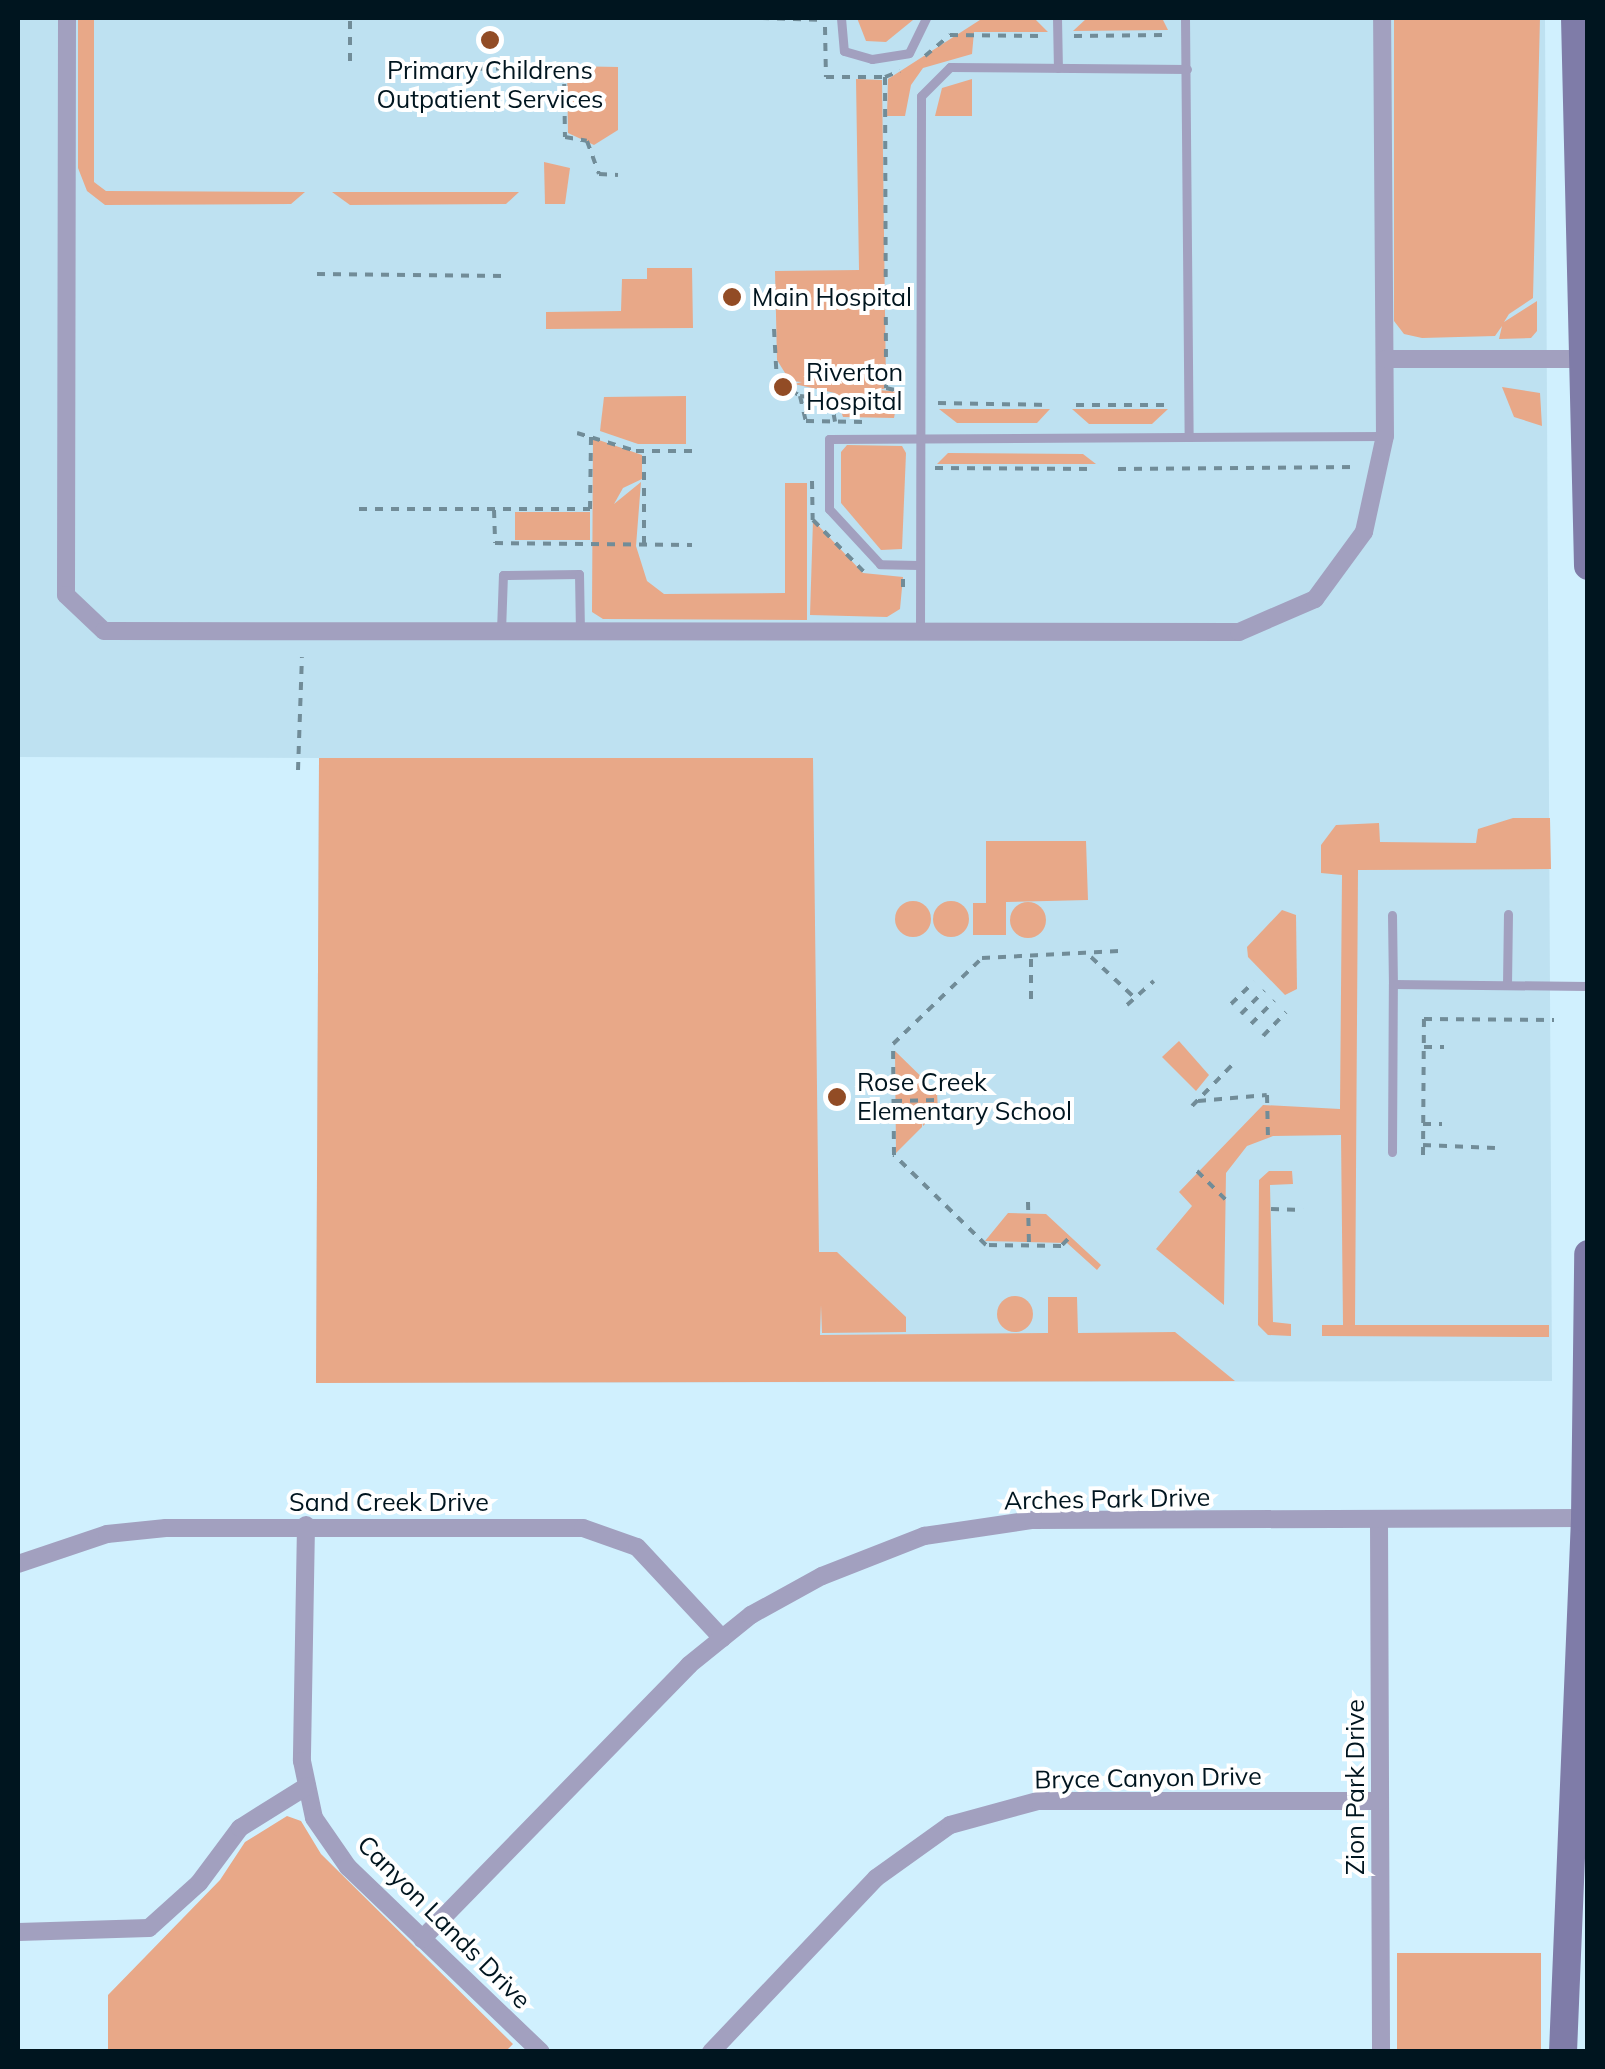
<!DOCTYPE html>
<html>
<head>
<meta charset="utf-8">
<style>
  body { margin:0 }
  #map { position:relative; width:1605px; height:2069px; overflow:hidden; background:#d0f0fe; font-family:Mulish,sans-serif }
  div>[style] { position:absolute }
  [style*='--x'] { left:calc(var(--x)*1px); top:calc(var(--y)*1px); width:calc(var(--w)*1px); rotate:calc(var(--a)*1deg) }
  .built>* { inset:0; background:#bee1f1 }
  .green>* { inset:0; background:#e8a888; transform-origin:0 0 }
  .round { border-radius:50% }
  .path>* { height:4px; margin-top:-2px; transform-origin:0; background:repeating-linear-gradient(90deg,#718c98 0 8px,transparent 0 16px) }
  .service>* { height:9px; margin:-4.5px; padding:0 4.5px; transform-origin:4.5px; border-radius:4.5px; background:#a2a0bf }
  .minor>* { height:18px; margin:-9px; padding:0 9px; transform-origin:9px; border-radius:9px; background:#a2a0bf }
  .secondary>* { height:28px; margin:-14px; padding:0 14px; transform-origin:14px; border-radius:14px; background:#7f7ca8 }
  .dots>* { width:28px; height:28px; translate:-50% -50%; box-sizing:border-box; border:5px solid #fff; border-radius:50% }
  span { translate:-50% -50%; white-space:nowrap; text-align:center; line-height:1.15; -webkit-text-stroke:8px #fff; paint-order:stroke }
  .poi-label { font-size:25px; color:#00151f }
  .left { translate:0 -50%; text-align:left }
  .street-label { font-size:25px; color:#00151f }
  .frame { position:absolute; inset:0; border:20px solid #00151f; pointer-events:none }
</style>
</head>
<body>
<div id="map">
  <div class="built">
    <div style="clip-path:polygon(18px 18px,1545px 18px,1552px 1381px,316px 1383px,319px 758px,18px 757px)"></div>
  </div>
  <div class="green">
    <div style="clip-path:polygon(78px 18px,94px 18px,94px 182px,106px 191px,305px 192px,291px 204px,105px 205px,87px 191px,78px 168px)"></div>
    <div style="clip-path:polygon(857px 18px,909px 18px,913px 20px,886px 42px,866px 41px)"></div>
    <div style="clip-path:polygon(983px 18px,1034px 18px,1048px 32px,974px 32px,972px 54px,923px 68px,911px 85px,905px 116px,887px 116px,888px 79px)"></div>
    <div style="clip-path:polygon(1087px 18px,1162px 18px,1168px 30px,1073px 31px)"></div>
    <div style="clip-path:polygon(1394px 18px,1540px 18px,1533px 298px,1509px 314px,1504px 322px,1537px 301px,1537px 331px,1531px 338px,1499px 339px,1502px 326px,1495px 336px,1422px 338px,1404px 334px,1394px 321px)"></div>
    <div style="clip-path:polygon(567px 66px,618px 67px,618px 130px,594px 145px,568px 133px)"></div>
    <div style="clip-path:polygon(856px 79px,882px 80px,886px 388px,880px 390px,899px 392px,894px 418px,843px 417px,835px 393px,794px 384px,802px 382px,790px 381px,777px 360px,775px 271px,859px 270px)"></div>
    <div style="clip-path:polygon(972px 79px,972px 116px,935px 116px,942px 88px)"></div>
    <div style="clip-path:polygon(544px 162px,570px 168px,565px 204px,545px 204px)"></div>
    <div style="clip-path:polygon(332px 192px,519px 192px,506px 204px,350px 205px)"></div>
    <div style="clip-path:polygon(647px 268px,692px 268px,693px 328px,546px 329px,546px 312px,621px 311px,622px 279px,647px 279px)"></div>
    <div style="clip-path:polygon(1502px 387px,1540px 393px,1542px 426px,1514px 417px)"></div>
    <div style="clip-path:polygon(686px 396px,686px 444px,638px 444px,600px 431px,604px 397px)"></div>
    <div style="clip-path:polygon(939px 409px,1050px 409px,1037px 423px,957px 423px)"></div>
    <div style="clip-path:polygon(1072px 409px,1168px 409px,1152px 424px,1089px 424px)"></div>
    <div style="clip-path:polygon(593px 438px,642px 455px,642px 479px,623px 488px,614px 504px,641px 482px,636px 546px,647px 581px,664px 594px,785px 593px,785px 483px,807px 483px,807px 620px,603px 619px,592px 612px)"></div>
    <div style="clip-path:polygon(847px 445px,902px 446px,906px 453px,902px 549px,881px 550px,841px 503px,841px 452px)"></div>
    <div style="clip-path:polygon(948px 453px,1083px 454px,1096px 464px,937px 464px)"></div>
    <div style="left:590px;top:512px;width:28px;height:75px;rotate:90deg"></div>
    <div style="clip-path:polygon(813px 520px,863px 573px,903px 577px,900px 609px,887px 617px,810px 615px)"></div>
    <div style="clip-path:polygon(319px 758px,813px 758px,819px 1252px,837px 1252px,906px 1317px,906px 1332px,822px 1333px,821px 1305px,820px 1335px,1048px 1333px,1048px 1297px,1077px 1297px,1078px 1333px,1175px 1332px,1235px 1381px,316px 1383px)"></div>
    <div style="clip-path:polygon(1513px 818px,1550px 818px,1551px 869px,1358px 870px,1355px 1325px,1549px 1325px,1549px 1337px,1322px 1336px,1322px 1325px,1343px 1325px,1341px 1135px,1273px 1136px,1247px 1146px,1226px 1173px,1224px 1305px,1156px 1249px,1192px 1206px,1179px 1192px,1263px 1105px,1340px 1109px,1342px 875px,1321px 873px,1321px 845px,1336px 825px,1379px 823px,1380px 842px,1476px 843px,1478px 829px)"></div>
    <div style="clip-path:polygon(986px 841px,1086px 841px,1088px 900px,1006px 902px,1006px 935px,973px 935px,973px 903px,986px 903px)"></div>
    <div class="round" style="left:895px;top:901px;width:36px;height:36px"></div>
    <div class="round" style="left:933px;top:901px;width:36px;height:36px"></div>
    <div class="round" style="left:1010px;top:902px;width:36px;height:36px"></div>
    <div style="clip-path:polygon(1282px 910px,1296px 915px,1297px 989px,1285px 995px,1248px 957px,1247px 947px)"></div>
    <div style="clip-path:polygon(1179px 1041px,1209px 1075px,1196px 1091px,1162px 1057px)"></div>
    <div style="clip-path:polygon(895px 1051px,937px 1092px,938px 1111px,923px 1126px,922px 1118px,922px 1127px,896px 1153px)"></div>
    <div style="clip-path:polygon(1269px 1171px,1292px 1171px,1293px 1184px,1270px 1185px,1273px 1322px,1291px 1324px,1291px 1336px,1268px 1335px,1258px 1325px,1259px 1180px)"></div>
    <div style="clip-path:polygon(1008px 1213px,1046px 1214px,1101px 1265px,1097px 1270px,1067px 1243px,985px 1241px)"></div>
    <div class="round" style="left:997px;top:1296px;width:36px;height:36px"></div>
    <div style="clip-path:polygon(287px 1816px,301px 1821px,321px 1854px,513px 2044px,506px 2051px,108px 2051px,108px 1995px,220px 1880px,245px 1842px)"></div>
    <div style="left:1397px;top:1953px;width:144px;height:98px"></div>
  </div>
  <div class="path">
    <div style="--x:761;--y:18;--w:64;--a:1.8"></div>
    <div style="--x:825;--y:27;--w:50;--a:88.9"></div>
    <div style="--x:826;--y:77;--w:59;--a:0"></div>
    <div style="--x:885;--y:77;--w:16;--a:-22"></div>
    <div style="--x:1074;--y:36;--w:90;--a:-0.6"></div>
    <div style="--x:925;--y:56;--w:33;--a:-40"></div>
    <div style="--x:950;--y:35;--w:93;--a:0.6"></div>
    <div style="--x:350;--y:61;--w:43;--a:-90"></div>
    <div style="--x:432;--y:69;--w:132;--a:-0.4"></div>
    <div style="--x:564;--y:68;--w:69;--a:89.2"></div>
    <div style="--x:565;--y:137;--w:22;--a:10"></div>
    <div style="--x:587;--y:141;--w:35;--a:70"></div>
    <div style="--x:599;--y:174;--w:19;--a:3"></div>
    <div style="--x:885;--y:77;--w:311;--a:89.8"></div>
    <div style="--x:886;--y:388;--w:18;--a:13"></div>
    <div style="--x:317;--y:274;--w:188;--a:0.6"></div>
    <div style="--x:774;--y:329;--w:53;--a:86.8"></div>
    <div style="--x:777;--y:382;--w:27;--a:31"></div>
    <div style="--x:800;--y:396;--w:26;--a:77"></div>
    <div style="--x:806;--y:421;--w:58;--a:1"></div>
    <div style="--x:800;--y:396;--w:31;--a:6"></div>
    <div style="--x:831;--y:399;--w:23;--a:80"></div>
    <div style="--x:938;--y:403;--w:110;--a:1"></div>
    <div style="--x:1076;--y:405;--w:90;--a:0"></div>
    <div style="--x:577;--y:433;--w:62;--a:17"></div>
    <div style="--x:636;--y:451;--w:56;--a:0"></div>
    <div style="--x:935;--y:468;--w:160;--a:0.4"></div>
    <div style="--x:1118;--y:469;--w:237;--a:-0.5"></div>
    <div style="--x:812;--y:481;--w:39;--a:89"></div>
    <div style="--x:813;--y:520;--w:76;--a:45.5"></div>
    <div style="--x:359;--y:509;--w:231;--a:0"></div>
    <div style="--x:590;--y:509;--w:76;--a:-89.2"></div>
    <div style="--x:494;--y:510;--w:33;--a:88"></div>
    <div style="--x:495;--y:543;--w:197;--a:0.6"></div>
    <div style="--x:644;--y:544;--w:93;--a:-90"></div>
    <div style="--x:903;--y:579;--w:16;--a:90"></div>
    <div style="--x:298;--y:770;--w:113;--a:-88"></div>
    <div style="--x:1091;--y:957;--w:60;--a:43"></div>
    <div style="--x:1031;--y:959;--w:46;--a:90"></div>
    <div style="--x:1231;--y:1004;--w:32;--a:-44"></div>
    <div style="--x:1127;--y:1005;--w:36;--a:-42"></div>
    <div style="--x:1241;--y:1014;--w:33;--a:-45"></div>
    <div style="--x:1251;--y:1024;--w:33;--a:-45"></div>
    <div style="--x:1263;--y:1036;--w:33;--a:-46"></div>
    <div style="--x:1424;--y:1047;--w:20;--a:0"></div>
    <div style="--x:894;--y:1101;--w:44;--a:-1.3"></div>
    <div style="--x:1198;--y:1101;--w:69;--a:-5"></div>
    <div style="--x:1267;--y:1095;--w:45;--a:88.7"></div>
    <div style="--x:1192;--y:1106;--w:60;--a:-45.7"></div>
    <div style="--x:1423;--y:1124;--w:19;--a:0"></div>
    <div style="--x:1423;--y:1145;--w:72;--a:2.4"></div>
    <div style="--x:1423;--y:1155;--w:136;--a:-89.6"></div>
    <div style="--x:1424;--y:1019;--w:130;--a:0.4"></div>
    <div style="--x:1197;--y:1171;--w:45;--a:45"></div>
    <div style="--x:1028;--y:1202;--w:43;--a:88.7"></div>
    <div style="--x:1271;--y:1209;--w:32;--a:2"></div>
    <div style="--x:1068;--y:1239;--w:10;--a:135"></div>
    <div style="--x:1061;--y:1246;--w:75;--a:-179.2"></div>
    <div style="--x:986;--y:1245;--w:129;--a:-135.6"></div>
    <div style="--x:894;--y:1155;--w:111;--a:-90.5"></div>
    <div style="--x:893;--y:1044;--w:124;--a:-44"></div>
    <div style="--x:982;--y:958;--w:137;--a:-2.9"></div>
  </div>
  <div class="service">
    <div style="--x:841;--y:18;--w:33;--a:85"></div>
    <div style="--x:844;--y:51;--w:29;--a:16"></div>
    <div style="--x:872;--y:59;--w:37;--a:-9"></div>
    <div style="--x:909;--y:53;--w:39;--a:-64"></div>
    <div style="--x:1057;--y:18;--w:50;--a:88.9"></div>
    <div style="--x:1185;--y:18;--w:419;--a:89.5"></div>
    <div style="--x:919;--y:565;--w:39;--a:-179"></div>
    <div style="--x:880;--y:564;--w:75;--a:-132.8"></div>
    <div style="--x:829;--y:509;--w:70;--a:-90"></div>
    <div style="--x:829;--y:439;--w:556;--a:-0.31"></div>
    <div style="--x:501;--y:631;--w:56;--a:-88"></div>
    <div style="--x:503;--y:575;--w:76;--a:-0.8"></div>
    <div style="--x:579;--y:574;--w:57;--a:89"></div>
    <div style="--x:920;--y:631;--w:535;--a:-89.89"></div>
    <div style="--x:921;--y:96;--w:41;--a:-45"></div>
    <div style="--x:950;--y:67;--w:237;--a:0.5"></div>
    <div style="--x:1392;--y:915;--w:69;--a:89.2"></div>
    <div style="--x:1507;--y:985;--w:71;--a:-89.2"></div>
    <div style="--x:1392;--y:1152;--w:168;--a:-89.7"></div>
    <div style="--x:1393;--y:984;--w:195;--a:0.6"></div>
  </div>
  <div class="minor">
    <div style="--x:67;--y:18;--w:577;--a:90.1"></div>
    <div style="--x:66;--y:595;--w:52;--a:43.5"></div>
    <div style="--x:104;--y:631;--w:1135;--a:0.05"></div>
    <div style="--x:1239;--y:632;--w:83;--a:-23.5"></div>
    <div style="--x:1315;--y:599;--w:83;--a:-53.8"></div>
    <div style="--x:1364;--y:532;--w:98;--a:-77.7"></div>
    <div style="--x:1385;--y:436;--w:418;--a:-90.4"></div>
    <div style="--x:1385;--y:359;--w:195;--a:0"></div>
    <div style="--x:1379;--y:1523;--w:529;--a:89.78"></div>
    <div style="--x:306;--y:1525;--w:236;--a:91"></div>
    <div style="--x:302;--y:1761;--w:58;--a:78.1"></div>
    <div style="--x:314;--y:1818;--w:60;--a:55.2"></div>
    <div style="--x:348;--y:1867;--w:267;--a:43.8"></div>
    <div style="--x:18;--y:1564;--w:94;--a:-18.6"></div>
    <div style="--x:107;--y:1534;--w:59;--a:-5.8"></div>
    <div style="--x:166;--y:1528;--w:417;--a:0"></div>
    <div style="--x:583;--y:1528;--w:57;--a:19.4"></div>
    <div style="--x:637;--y:1547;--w:125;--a:47"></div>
    <div style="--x:18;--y:1932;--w:131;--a:-1.7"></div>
    <div style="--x:149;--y:1928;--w:67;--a:-42"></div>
    <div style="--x:199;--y:1883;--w:69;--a:-53.3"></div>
    <div style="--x:240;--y:1828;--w:79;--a:-32.1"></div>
    <div style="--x:422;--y:1939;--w:383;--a:-45.7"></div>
    <div style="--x:689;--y:1665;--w:80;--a:-38.9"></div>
    <div style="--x:751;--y:1615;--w:81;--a:-28.8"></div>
    <div style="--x:822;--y:1576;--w:110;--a:-21.4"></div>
    <div style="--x:924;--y:1536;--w:110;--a:-8.4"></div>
    <div style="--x:1033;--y:1520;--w:552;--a:-0.21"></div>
    <div style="--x:711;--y:2052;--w:240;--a:-46.5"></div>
    <div style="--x:876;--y:1878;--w:91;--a:-35.6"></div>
    <div style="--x:950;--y:1825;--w:91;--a:-15.3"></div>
    <div style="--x:1038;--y:1801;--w:342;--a:0"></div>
  </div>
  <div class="secondary">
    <div style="--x:1575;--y:18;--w:548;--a:88.64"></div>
    <div style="--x:1563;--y:2052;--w:534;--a:-87.64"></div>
    <div style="--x:1585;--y:1518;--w:264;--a:-89.3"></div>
  </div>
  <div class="dots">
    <div style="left:490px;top:40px;background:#924c25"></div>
    <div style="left:732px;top:297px;background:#924c25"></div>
    <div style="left:783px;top:387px;background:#924c25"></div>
    <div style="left:837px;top:1097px;background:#924c25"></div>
  </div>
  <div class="poi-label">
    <span style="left:490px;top:85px">Primary Childrens<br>Outpatient Services</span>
    <span class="left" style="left:752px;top:297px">Main Hospital</span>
    <span class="left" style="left:806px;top:387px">Riverton<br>Hospital</span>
    <span class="left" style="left:857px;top:1097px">Rose Creek<br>Elementary School</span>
  </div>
  <div class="street-label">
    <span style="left:1107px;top:1499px;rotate:-1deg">Arches Park Drive</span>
    <span style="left:389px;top:1502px">Sand Creek Drive</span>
    <span style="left:1148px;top:1778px;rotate:-1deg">Bryce Canyon Drive</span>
    <span style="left:1355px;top:1787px;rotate:-90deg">Zion Park Drive</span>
    <span style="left:444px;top:1922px;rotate:45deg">Canyon Lands Drive</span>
  </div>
  <div class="frame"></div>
</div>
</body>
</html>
